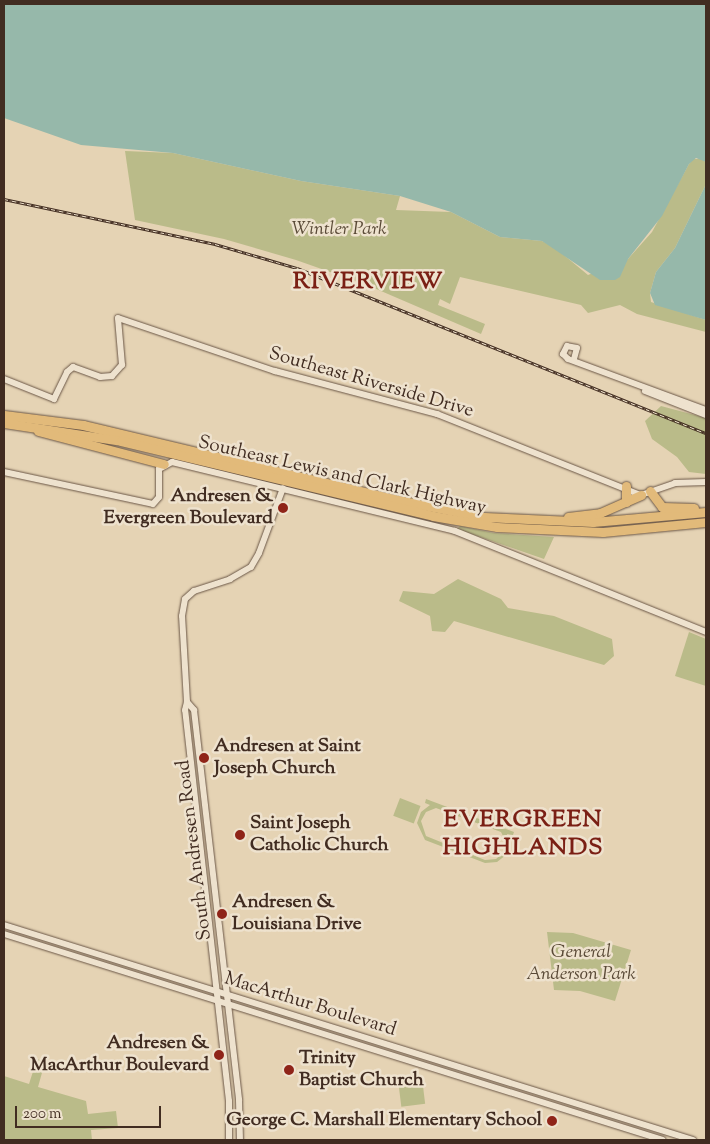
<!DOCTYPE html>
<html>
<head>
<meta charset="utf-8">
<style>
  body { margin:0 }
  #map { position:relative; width:710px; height:1144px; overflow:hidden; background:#e5d3b4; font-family:"Sorts Mill Goudy",serif }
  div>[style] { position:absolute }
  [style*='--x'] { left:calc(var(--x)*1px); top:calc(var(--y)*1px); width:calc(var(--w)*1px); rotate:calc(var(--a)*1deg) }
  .green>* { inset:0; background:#babb89; transform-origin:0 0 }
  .water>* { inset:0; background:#96b8aa }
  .roads { filter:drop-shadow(0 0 1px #6a5646) drop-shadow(0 0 1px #6a5646) }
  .minor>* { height:6px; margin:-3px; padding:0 3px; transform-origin:3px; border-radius:3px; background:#eee2ce }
  .highway>* { height:9px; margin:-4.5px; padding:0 4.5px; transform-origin:4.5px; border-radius:4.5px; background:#e2ba7a }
  .rail>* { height:3px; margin-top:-1.5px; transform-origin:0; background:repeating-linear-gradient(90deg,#eee2ce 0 4px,#412c21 0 8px); box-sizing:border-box; border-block:1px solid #412c21 }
  .dots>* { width:14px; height:14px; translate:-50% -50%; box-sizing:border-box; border:2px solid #eee2ce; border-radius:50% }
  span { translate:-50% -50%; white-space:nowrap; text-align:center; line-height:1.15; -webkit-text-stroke:5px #eee2ce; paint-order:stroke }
  .park-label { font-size:19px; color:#594936; font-style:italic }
  .street-label { font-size:19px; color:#412c21 }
  .poi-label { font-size:19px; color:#412c21; font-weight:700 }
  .right { translate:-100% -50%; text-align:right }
  .left { translate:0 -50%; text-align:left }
  .district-label { font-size:24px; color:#7a1f14; font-weight:700; letter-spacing:1px }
  .frame { position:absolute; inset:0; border:5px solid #412c21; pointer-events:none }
  .scale { position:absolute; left:15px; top:1106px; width:146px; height:22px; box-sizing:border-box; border:2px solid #412c21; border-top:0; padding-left:6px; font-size:15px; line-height:18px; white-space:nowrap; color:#412c21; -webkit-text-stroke:4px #eee2ce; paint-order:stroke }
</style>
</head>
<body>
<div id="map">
  <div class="green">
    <i style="clip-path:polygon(125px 151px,173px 153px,301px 181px,400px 196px,396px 210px,451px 212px,500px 237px,542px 241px,553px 246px,588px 275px,628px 259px,652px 232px,689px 164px,693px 159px,701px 159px,706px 162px,706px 184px,675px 248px,656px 272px,650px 293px,651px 302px,706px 320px,706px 332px,637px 314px,620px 305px,588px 313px,581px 305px,460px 277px,450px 304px,440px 299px,438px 305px,485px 324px,481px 334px,367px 285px,296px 260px,224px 239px,135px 220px)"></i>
    <i style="clip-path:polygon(661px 406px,706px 418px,706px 474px,689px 472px,677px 457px,652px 439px,645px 421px)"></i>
    <i style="clip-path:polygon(460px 526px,494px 533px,554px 537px,544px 559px,457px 529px)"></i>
    <i style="clip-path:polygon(458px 579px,501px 599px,508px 608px,554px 616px,612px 639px,614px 656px,604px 665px,454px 621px,445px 632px,432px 631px,430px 616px,399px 601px,403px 591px,434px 594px)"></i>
    <i style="clip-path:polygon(689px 632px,706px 639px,706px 686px,675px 676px)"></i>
    <i style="left:400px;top:798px;width:22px;height:19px;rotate:21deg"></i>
    <i style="clip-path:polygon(evenodd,426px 799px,514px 832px,513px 835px,507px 834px,510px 844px,506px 855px,497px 862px,485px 863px,425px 840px,417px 823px,421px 812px,430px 805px,425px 803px,426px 799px,436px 808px,501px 832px,506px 842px,504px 852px,496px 859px,485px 860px,426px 836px,421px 821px,426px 812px,436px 808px)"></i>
    <i style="clip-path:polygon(547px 932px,573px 933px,631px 950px,615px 1001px,580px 991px,554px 990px)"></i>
    <i style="clip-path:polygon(37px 1059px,45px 1062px,38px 1087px,86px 1101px,88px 1114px,116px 1111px,118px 1128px,91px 1130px,92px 1140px,4px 1140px,4px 1076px,29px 1084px)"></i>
    <i style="left:422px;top:1078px;width:26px;height:24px;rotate:83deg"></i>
  </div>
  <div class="water">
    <i style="clip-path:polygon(4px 4px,706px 4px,706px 162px,696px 158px,689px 164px,662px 216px,628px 259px,620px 277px,615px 280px,600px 280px,542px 241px,500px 237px,451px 212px,400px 196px,301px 181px,173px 153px,81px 145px,4px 118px)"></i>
    <i style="clip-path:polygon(706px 184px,706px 320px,655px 305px,650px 293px,656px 272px,675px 248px)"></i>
  </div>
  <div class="roads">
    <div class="minor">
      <i style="--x:574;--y:359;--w:11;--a:-75"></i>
      <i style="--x:577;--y:348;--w:10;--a:-169"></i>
      <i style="--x:567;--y:346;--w:9;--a:117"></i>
      <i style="--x:563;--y:354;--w:7;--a:45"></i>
      <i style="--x:568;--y:359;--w:147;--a:20.3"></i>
      <i style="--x:4;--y:379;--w:54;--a:21.8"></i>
      <i style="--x:54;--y:399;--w:30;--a:-64"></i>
      <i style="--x:67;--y:372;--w:8;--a:-40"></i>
      <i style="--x:73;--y:367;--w:29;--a:20"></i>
      <i style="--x:100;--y:377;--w:12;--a:-5"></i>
      <i style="--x:112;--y:376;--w:15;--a:-48"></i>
      <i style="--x:122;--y:365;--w:47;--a:-94.9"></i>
      <i style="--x:118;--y:318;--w:166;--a:18.7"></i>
      <i style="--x:275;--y:371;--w:168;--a:14.9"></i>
      <i style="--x:437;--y:414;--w:219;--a:21.7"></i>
      <i style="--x:641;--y:495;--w:36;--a:-19"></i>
      <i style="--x:675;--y:483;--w:31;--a:-2"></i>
      <i style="--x:645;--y:391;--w:66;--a:21.5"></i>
      <i style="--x:4;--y:472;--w:152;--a:12.1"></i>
      <i style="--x:153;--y:504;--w:9;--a:-49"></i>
      <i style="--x:159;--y:497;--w:28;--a:-90"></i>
      <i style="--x:159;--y:469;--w:15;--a:-28"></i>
      <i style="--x:172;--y:462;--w:291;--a:13.7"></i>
      <i style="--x:455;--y:531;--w:271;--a:21.9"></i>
      <i style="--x:187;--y:702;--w:11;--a:49"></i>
      <i style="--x:194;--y:710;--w:393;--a:83.4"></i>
      <i style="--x:239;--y:1100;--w:40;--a:88.6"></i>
      <i style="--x:4;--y:925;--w:722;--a:17.33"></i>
      <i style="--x:4;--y:934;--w:690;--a:17.36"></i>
      <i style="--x:229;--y:1140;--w:39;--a:-90"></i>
      <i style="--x:229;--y:1101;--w:393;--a:-96.4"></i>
      <i style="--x:185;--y:710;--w:8;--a:-76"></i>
      <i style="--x:187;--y:702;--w:86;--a:-93.3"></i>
      <i style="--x:182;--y:616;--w:17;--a:-80"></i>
      <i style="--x:185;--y:599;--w:12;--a:-42"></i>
      <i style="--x:194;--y:591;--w:38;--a:-18"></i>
      <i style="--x:230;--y:579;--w:24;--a:-30"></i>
      <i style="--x:251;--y:567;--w:16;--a:-60"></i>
      <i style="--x:259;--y:553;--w:69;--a:-69.7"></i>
    </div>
    <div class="highway">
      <i style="--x:4;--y:415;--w:80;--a:7.2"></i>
      <i style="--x:83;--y:425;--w:319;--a:13.4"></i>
      <i style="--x:393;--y:499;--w:93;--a:11.2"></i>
      <i style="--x:484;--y:517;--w:109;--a:2.6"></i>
      <i style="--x:593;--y:522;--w:113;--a:-5.1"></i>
      <i style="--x:4;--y:423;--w:118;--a:8.7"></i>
      <i style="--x:121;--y:441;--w:321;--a:13.5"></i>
      <i style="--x:433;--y:516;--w:65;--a:9.8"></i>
      <i style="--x:497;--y:527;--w:106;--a:2.7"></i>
      <i style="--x:603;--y:532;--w:103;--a:-5.5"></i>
      <i style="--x:38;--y:431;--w:130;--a:14.7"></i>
      <i style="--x:650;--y:491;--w:20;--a:53"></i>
      <i style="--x:662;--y:507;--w:32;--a:2"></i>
      <i style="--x:626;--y:502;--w:16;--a:-90"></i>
      <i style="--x:568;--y:517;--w:32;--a:-7"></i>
      <i style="--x:600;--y:513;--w:45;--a:-23.7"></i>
    </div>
  </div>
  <div class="rail">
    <i style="--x:4;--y:199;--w:216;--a:12"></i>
    <i style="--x:215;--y:244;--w:85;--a:16.3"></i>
    <i style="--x:297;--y:268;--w:441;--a:22"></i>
  </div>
  <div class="dots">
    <i style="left:283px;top:508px;background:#8f2418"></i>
    <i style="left:204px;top:758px;background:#8f2418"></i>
    <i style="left:240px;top:835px;background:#8f2418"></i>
    <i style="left:222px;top:914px;background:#8f2418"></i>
    <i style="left:219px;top:1055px;background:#8f2418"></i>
    <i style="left:289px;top:1070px;background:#8f2418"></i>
    <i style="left:552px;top:1121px;background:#8f2418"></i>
  </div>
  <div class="park-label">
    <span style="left:339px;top:230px">Wintler Park</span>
    <span style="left:581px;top:964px">General<br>Anderson Park</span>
  </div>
  <div class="street-label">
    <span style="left:371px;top:383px;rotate:16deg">Southeast Riverside Drive</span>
    <span style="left:342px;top:476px;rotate:13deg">Southeast Lewis and Clark Highway</span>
    <span style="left:195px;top:850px;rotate:-97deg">South Andresen Road</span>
    <span style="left:310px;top:1005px;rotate:17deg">MacArthur Boulevard</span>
  </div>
  <div class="poi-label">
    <span class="right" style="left:273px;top:508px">Andresen &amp;<br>Evergreen Boulevard</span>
    <span class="left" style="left:214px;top:758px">Andresen at Saint<br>Joseph Church</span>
    <span class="left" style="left:250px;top:835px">Saint Joseph<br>Catholic Church</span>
    <span class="left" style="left:232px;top:914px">Andresen &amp;<br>Louisiana Drive</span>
    <span class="right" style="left:209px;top:1055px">Andresen &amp;<br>MacArthur Boulevard</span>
    <span class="left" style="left:299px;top:1070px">Trinity<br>Baptist Church</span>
    <span class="right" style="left:542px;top:1121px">George C. Marshall Elementary School</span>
  </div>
  <div class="district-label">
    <span style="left:368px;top:283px">RIVERVIEW</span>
    <span style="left:523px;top:835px">EVERGREEN<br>HIGHLANDS</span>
  </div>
  <div class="frame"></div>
  <div class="scale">200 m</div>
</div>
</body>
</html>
